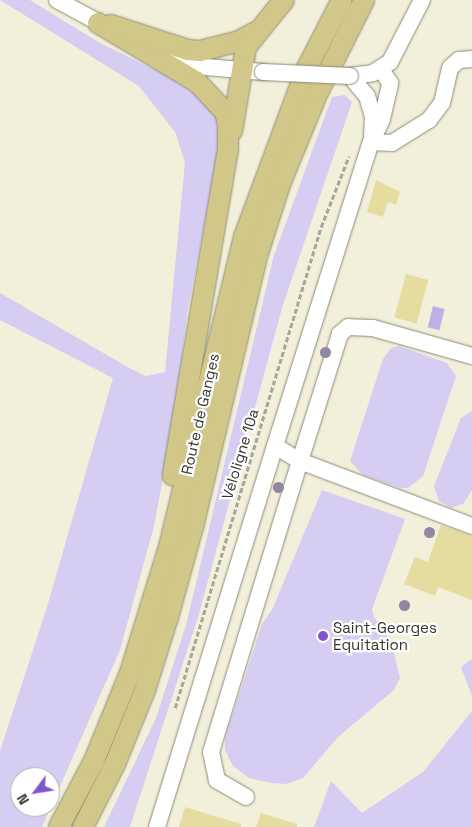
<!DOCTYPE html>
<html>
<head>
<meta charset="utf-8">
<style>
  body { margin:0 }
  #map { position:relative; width:472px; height:827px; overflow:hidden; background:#f2efda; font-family:"Space Grotesk",sans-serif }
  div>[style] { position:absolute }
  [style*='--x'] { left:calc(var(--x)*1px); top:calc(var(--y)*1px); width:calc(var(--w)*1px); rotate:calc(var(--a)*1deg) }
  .green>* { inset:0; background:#d6cdf3 }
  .water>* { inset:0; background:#beb0e7; transform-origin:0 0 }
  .building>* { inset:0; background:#e5dca0; transform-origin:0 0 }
  .path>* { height:2.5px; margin-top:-1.25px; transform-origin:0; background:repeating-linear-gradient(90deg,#a8a696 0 5px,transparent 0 7.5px) }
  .roads { filter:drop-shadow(0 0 1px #8d8a77) drop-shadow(0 0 1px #8d8a77) }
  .minor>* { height:16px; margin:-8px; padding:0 8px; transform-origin:8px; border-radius:8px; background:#fff }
  .major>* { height:20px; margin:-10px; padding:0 10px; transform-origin:10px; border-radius:10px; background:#d0c788 }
  .bridges { filter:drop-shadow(0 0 1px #8d8a77) drop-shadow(0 0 1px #8d8a77) }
  .minor-bridge>* { height:16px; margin:-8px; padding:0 8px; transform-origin:8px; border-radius:8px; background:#fff }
  .trees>* { width:11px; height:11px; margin:-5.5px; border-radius:50%; background:#9386a0 }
  .dots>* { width:14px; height:14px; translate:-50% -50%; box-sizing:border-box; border:2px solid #fff; border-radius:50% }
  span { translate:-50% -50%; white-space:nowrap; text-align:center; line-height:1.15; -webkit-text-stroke:4.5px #fff; paint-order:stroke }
  .street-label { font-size:15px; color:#36352d }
  .poi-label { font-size:15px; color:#36352d }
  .left { translate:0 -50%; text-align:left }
  .north { position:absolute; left:10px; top:767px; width:50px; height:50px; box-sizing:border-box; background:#fff; border:1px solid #afaeab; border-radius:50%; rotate:239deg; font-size:14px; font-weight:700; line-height:20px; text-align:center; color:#36352d }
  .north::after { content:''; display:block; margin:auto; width:18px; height:22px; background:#8157d0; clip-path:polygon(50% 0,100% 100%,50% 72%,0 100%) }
</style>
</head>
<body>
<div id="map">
  <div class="green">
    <i style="clip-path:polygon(evenodd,0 0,30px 0,100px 43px,172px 78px,212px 106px,223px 128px,187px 314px,175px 413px,154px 526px,120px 650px,42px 827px,0 827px,0 751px,47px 607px,113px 378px,0 320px,0 293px,131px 369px,146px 376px,165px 372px,185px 162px,175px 132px,139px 86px,0 0,20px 777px,50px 777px,50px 807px,20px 807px,20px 777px)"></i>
    <i style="clip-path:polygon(345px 95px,352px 102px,282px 308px,199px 614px,138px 802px,130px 827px,104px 827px,156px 718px,186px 625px,274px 255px,332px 97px)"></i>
    <i style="clip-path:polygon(399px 346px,447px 363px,456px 376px,423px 476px,408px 488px,400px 488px,363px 475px,350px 461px,383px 359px,391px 348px)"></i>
    <i style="clip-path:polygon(472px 411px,472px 490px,463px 504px,451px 508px,439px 501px,434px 486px,461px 418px)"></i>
    <i style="clip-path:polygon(322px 490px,405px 519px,372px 609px,374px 617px,391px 641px,400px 678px,394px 690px,338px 737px,303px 778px,287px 784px,271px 783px,249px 778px,233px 766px,225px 750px,225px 738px,262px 624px,272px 610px)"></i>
    <i style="clip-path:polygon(472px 659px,472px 696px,461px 667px)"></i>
    <i style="clip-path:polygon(472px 711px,472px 827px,314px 827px,331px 781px,362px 813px,423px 772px)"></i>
  </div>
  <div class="water">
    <i style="left:433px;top:306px;width:12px;height:22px;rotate:14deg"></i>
  </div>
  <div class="building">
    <i style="clip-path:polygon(376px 180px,400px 192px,396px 205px,388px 202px,383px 217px,367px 212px)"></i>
    <i style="left:406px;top:274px;width:23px;height:45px;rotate:15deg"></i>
    <i style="clip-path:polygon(441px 525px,472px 536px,472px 600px,438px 587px,435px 596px,404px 584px,415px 557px,428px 562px)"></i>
    <i style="clip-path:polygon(185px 807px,241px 824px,241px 827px,179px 827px)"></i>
    <i style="clip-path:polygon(261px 813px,297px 824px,297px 827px,256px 827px)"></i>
  </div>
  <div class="path">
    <i style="--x:175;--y:708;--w:503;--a:-73.12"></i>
    <i style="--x:321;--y:227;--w:76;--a:-68.5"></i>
  </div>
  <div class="roads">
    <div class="minor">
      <i style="--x:57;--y:0;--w:57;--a:28.4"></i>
      <i style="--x:163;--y:54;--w:34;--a:21"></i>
      <i style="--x:195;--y:66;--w:68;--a:5"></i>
      <i style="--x:350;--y:76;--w:23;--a:-7"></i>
      <i style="--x:373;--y:73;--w:20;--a:-33"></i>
      <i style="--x:390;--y:62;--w:70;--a:-62.7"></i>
      <i style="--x:350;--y:76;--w:26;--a:50"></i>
      <i style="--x:367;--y:96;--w:22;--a:74"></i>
      <i style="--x:373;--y:117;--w:18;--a:93"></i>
      <i style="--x:371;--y:142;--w:21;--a:3"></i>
      <i style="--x:392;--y:143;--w:44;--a:-31.9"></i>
      <i style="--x:429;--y:120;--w:21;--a:-53"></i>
      <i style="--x:442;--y:103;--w:36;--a:-77"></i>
      <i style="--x:450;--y:68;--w:12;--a:-42"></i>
      <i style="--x:459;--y:60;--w:13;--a:-4"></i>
      <i style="--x:472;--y:356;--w:103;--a:-164.2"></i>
      <i style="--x:373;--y:328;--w:25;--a:-178"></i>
      <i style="--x:348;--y:327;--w:11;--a:139"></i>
      <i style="--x:340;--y:334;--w:133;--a:107.5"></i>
      <i style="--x:300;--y:461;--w:184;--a:20.7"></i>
      <i style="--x:246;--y:797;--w:34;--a:-150"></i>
      <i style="--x:217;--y:780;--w:29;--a:-102"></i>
      <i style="--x:211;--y:752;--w:304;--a:-73"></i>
      <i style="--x:300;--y:461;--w:29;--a:-149"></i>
      <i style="--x:157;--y:827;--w:399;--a:-72.8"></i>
      <i style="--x:275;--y:446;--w:319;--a:-72.5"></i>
      <i style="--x:371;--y:142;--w:25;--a:-64"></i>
      <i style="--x:382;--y:119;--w:37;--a:-77"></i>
      <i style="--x:390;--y:83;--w:17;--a:-123"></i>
    </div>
    <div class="major">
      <i style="--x:98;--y:23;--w:115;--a:30.8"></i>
      <i style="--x:197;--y:82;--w:41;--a:47"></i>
      <i style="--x:225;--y:112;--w:12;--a:76"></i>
      <i style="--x:228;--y:124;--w:25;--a:90"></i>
      <i style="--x:228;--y:149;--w:331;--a:99.6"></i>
      <i style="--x:111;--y:25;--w:81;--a:18"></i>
      <i style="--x:188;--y:50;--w:12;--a:5"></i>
      <i style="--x:200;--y:51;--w:38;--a:-14"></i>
      <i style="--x:237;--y:42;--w:21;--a:-28"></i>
      <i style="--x:232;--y:131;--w:85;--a:-80.5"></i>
      <i style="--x:246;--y:47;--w:60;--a:-51"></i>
      <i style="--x:59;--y:827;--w:75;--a:-62.1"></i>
      <i style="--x:94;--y:761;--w:95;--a:-67.8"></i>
      <i style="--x:130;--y:673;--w:132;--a:-72.8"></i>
      <i style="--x:169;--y:547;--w:319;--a:-76.4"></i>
      <i style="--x:244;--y:237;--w:180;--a:-69.6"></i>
      <i style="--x:307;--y:68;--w:76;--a:-62.8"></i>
      <i style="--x:83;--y:827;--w:71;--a:-63.1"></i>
      <i style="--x:115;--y:764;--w:80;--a:-67.9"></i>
      <i style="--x:145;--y:690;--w:77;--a:-72.5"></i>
      <i style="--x:168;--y:617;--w:93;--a:-74.5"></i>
      <i style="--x:193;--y:527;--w:282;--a:-76.7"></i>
      <i style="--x:258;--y:253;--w:72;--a:-72.3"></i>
      <i style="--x:280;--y:184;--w:100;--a:-67.6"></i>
      <i style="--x:318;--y:92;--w:103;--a:-63.4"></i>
    </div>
  </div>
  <div class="bridges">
    <div class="minor-bridge">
      <i style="--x:263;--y:72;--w:87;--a:2.6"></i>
    </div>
  </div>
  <div class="trees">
    <i style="left:325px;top:352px"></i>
    <i style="left:278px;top:487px"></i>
    <i style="left:429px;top:532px"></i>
    <i style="left:404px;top:605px"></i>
  </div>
  <div class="dots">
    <i style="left:323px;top:636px;background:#8157d0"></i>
  </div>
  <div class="street-label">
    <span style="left:200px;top:414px;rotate:-77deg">Route de Ganges</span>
    <span style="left:240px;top:454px;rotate:-73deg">Véloligne 10a</span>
  </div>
  <div class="poi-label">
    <span class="left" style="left:333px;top:636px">Saint-Georges<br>Equitation</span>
  </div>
  <div class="north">N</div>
</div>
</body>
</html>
